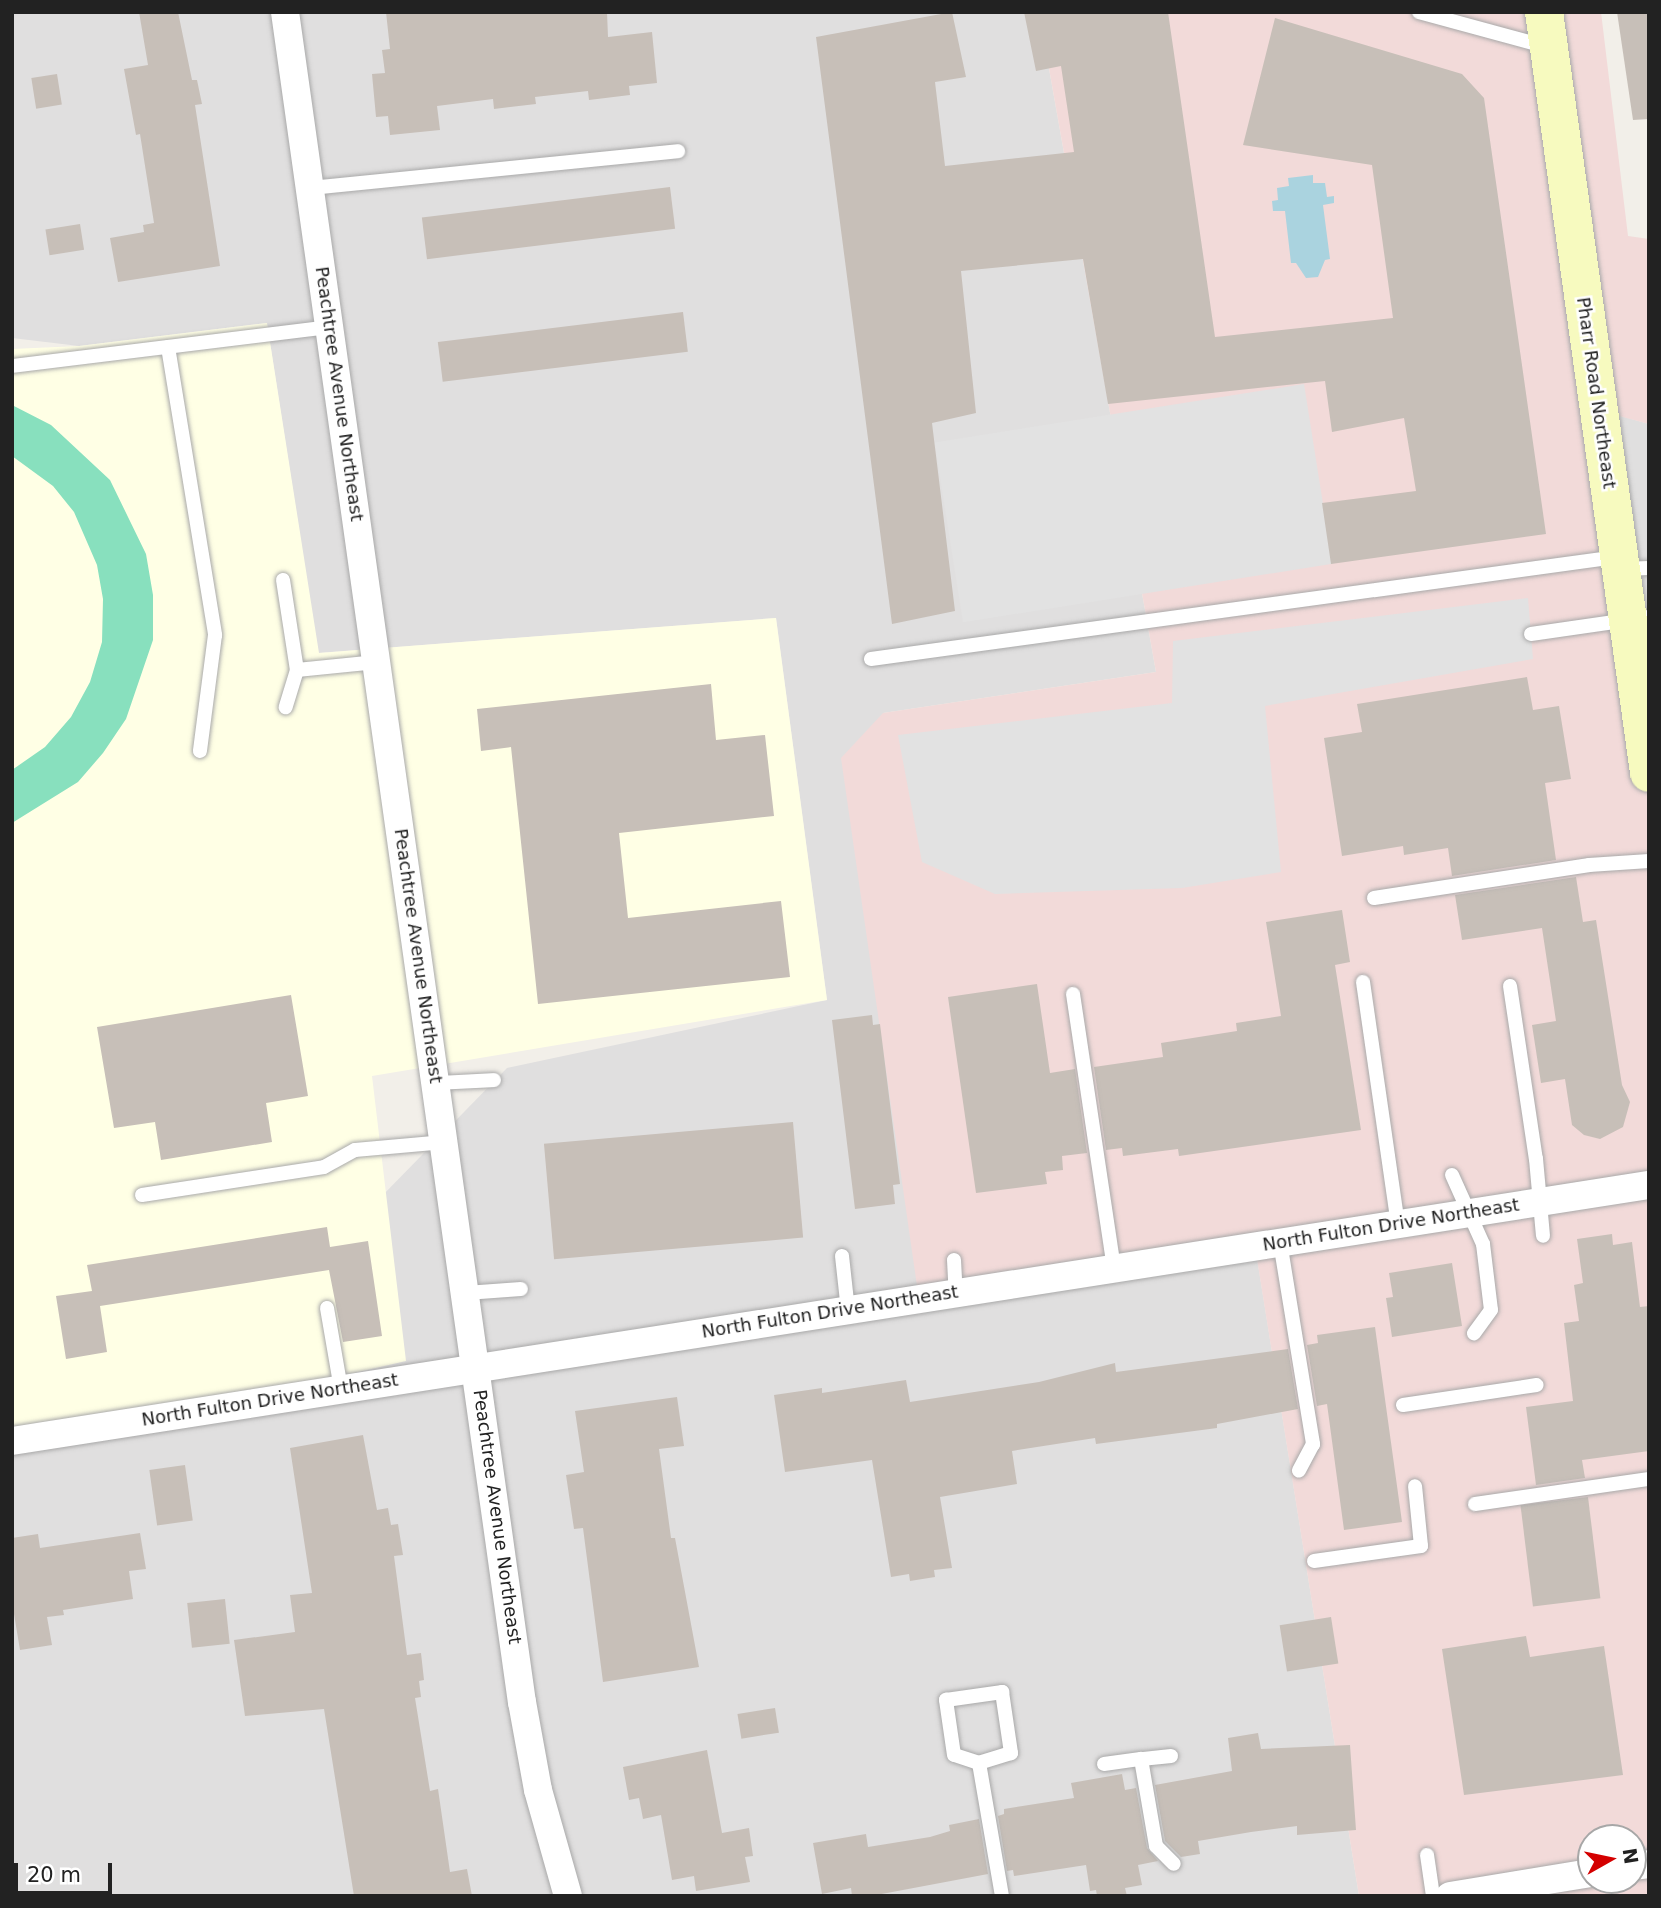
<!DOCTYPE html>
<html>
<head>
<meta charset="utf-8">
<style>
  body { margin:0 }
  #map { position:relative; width:1661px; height:1908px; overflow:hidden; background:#f2efe9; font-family:"DejaVu Sans",sans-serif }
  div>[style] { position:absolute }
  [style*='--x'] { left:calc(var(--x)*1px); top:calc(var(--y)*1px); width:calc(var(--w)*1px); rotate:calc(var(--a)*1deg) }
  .residential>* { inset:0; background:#e0dfdf }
  .commercial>* { inset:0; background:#f2dad9 }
  .education>* { inset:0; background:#ffffe5 }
  .pitch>* { inset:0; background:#88e0be }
  .parking>* { inset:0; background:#e2e2e2; transform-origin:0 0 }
  .water>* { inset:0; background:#aad3df }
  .building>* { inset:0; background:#c7bfb8; transform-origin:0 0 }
  .roads { filter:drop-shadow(0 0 2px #a9a9a9) drop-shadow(0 0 2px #a9a9a9) }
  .lane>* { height:14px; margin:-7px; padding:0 7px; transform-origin:7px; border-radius:7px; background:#fff }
  .street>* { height:28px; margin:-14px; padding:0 14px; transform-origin:14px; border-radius:14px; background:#fff }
  .secondary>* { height:38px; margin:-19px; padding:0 19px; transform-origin:19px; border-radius:19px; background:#f7fabf }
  span { translate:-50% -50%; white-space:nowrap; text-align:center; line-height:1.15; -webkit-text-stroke:5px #fff; paint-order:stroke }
  .street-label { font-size:18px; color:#222 }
  .frame { position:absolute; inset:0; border:14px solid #222; pointer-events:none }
  .north { position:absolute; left:1577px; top:1824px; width:70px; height:70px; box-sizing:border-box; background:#fff; border:2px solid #a7a7a7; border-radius:50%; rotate:81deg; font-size:19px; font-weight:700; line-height:28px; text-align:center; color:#222 }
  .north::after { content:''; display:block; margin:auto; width:24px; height:32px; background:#d40000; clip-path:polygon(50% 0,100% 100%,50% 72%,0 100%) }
  .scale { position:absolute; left:14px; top:1863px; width:98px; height:32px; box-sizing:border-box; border:4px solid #222; border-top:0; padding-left:9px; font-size:21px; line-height:24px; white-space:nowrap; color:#222; -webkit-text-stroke:5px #fff; paint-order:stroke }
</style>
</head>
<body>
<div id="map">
  <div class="residential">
    <i style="clip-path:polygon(12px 12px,1039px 12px,1156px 672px,883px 713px,1253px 1233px,1359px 1896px,12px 1896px,12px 1440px,167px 1416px,507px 1068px,827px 1000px,776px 618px,318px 653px,267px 323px,79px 346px,12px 338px)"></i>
    <i style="clip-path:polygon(1607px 412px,1649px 424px,1649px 754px)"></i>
  </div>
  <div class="commercial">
    <i style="clip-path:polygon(evenodd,1039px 12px,1601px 12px,1628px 236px,1649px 239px,1649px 424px,1608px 413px,1649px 754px,1649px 1896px,1359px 1896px,1253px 1234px,917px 1286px,841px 758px,883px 713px,1156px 672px,1039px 12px,1591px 1838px,1633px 1838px,1633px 1880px,1591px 1880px,1591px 1838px)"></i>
  </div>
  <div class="education">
    <i style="clip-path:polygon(267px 323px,319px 653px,776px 618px,827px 1000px,372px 1076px,406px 1361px,167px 1416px,12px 1441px,12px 349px,79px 346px)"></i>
  </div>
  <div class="pitch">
    <i style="clip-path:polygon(12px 405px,51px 425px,110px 480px,146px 554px,153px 595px,153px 640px,126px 719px,103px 753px,78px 782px,12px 823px,12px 770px,45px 747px,71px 717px,90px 682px,102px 642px,103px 599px,97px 565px,74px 512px,53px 486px,12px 456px)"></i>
  </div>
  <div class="parking">
    <i style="left:1304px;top:384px;width:182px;height:374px;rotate:81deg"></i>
    <i style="clip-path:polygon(1528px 598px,1533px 659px,1265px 706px,1281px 872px,1182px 888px,995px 894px,922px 862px,898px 735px,1172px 703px,1173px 641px)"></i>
  </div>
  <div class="water">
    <i style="clip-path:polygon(1313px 175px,1313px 183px,1325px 183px,1327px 197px,1334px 196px,1334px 203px,1323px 205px,1330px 259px,1325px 260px,1318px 277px,1306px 278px,1296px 263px,1291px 263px,1285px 211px,1273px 211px,1272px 201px,1278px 200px,1277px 188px,1289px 186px,1288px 178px)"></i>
  </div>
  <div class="building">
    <i style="clip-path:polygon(139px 12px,178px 12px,192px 80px,197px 80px,202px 104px,195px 105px,220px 266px,118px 282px,110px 238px,144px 232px,143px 225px,154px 223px,140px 134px,136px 135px,124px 69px,148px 65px)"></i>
    <i style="clip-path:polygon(386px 12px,607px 12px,608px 37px,652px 32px,657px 83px,629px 86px,630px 95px,589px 100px,588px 91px,535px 97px,536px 104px,494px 109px,493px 99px,437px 106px,440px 130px,390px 135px,388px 116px,376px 117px,372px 74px,385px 73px,382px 50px,390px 49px)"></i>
    <i style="clip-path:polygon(952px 12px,966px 77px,935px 82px,945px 166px,1074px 152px,1061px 66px,1036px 71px,1024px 12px,1168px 12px,1215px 337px,1393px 318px,1372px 165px,1243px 145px,1275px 18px,1462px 74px,1484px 98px,1546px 534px,1331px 564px,1322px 503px,1416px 491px,1404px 418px,1332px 432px,1325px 381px,1108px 404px,1083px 259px,961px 271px,976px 413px,932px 423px,955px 611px,892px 624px,816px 37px)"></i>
    <i style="clip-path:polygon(1617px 12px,1649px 12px,1649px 119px,1633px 120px)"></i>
    <i style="left:57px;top:74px;width:31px;height:26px;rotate:81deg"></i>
    <i style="left:670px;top:187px;width:42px;height:250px;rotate:83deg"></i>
    <i style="left:80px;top:224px;width:26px;height:35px;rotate:81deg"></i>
    <i style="left:683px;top:312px;width:40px;height:247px;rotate:83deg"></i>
    <i style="clip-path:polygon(1527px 677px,1533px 710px,1559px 706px,1571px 779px,1545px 783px,1556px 860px,1452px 876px,1448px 848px,1404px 855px,1403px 846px,1342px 856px,1324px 738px,1362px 732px,1357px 704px)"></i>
    <i style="clip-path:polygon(711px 684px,716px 740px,765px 735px,774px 816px,619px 833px,628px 918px,781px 901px,790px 977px,538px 1004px,511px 747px,481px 751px,477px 709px)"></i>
    <i style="clip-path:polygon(1576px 877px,1583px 922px,1596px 920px,1622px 1085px,1630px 1102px,1623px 1127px,1600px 1139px,1584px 1135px,1572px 1125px,1565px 1079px,1541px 1083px,1532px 1025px,1556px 1021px,1542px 928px,1462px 940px,1455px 895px)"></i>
    <i style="clip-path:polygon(1342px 910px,1350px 962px,1335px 965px,1361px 1130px,1179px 1156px,1178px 1149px,1123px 1156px,1122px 1148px,1106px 1150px,1094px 1067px,1163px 1057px,1161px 1043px,1237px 1031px,1236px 1023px,1281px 1016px,1266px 922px)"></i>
    <i style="clip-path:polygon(1037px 984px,1050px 1073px,1075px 1069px,1087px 1153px,1062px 1156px,1063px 1170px,1045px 1172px,1047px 1184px,976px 1193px,948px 997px)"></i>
    <i style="clip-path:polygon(291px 995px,308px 1096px,266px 1103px,272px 1142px,161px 1160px,155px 1122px,114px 1128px,97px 1027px)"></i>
    <i style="clip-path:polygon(872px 1015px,873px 1025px,880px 1024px,900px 1184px,893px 1185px,895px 1204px,855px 1209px,832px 1020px)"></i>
    <i style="left:793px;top:1122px;width:116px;height:250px;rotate:85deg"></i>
    <i style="clip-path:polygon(327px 1227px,330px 1247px,368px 1241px,382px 1336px,343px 1342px,329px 1270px,100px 1306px,107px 1352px,66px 1359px,56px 1296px,92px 1291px,87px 1265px)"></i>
    <i style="clip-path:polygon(1612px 1234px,1613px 1245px,1632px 1242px,1640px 1307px,1649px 1306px,1649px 1451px,1582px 1460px,1585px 1478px,1536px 1485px,1526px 1407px,1573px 1401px,1564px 1323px,1579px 1321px,1574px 1285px,1583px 1283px,1577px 1239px)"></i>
    <i style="clip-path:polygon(1452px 1263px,1462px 1326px,1392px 1337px,1386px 1298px,1393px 1297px,1389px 1273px)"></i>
    <i style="clip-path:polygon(1375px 1327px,1402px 1522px,1344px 1530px,1327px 1404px,1317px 1406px,1307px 1345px,1318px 1343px,1317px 1335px)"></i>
    <i style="clip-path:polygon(1288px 1349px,1298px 1409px,1217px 1424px,1217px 1428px,1096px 1444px,1095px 1438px,1012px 1451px,1017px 1484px,940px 1497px,952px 1568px,934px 1570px,935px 1577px,910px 1581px,909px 1574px,891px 1577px,872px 1460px,785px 1472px,774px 1395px,822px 1388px,822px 1393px,906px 1380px,910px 1402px,1039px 1382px,1115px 1363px,1116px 1372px)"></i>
    <i style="clip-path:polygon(677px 1397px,684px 1446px,659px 1449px,671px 1538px,675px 1538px,699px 1667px,603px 1682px,583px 1528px,574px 1529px,566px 1475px,584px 1472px,575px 1411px)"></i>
    <i style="clip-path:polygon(363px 1435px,377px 1510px,388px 1508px,391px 1525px,398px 1524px,403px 1555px,394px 1556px,407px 1655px,421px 1653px,424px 1680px,419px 1681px,421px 1697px,415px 1698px,430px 1791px,438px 1789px,450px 1872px,467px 1869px,472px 1896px,354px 1896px,324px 1709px,245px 1716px,234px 1640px,295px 1632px,290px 1595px,312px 1593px,290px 1448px)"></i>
    <i style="left:185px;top:1465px;width:56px;height:36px;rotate:82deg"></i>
    <i style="left:1588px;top:1497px;width:102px;height:68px;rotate:83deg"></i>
    <i style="clip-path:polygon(140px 1533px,146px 1569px,129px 1571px,133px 1599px,63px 1610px,64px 1615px,47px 1617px,52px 1645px,20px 1650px,12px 1602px,12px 1538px,38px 1534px,40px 1548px)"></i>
    <i style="left:225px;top:1599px;width:45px;height:38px;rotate:84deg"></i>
    <i style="left:1331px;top:1617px;width:47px;height:52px;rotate:81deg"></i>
    <i style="clip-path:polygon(1526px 1636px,1530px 1657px,1604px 1646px,1623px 1775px,1464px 1795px,1442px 1649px)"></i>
    <i style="left:775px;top:1708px;width:25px;height:38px;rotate:81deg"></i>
    <i style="clip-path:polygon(1258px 1733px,1261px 1749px,1350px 1745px,1356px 1830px,1297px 1835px,1297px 1826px,1251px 1832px,1198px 1841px,1200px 1854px,1181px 1857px,1165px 1841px,1155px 1785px,1232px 1771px,1228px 1738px)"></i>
    <i style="clip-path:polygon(707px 1750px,722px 1833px,749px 1828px,753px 1856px,745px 1857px,750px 1882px,696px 1891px,694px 1876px,672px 1880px,661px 1815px,643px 1819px,639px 1798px,629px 1800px,623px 1767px)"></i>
    <i style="clip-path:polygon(1122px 1774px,1125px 1790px,1136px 1788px,1147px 1848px,1158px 1861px,1138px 1865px,1142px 1885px,1125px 1888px,1127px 1896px,1097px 1896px,1096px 1890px,1090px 1891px,1086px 1865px,1014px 1876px,1013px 1870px,1007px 1871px,998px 1816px,1004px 1814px,1004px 1809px,1074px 1798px,1071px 1783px)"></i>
    <i style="clip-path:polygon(979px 1819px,988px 1874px,871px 1896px,852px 1896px,851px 1888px,822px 1894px,813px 1843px,866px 1834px,868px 1847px,930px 1837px,950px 1831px,949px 1825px)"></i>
  </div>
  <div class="roads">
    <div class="lane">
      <i style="--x:1419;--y:12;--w:130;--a:15.2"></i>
      <i style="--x:310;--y:188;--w:370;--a:-5.7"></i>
      <i style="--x:168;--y:347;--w:292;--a:80.7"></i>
      <i style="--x:215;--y:635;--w:117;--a:97.4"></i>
      <i style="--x:12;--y:366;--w:320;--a:-7"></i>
      <i style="--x:1622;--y:569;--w:27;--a:-2"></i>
      <i style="--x:283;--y:580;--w:91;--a:81.2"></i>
      <i style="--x:297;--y:670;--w:39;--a:107"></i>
      <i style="--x:1531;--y:634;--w:119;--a:-8.2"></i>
      <i style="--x:871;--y:659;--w:753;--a:-7.79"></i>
      <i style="--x:297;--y:670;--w:80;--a:-5.7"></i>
      <i style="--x:1374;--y:898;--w:218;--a:-8.7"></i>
      <i style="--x:1589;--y:865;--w:60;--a:-3.8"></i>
      <i style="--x:1363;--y:982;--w:245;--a:81.8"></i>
      <i style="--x:1510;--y:986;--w:175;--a:81.5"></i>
      <i style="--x:1536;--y:1159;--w:77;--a:84.8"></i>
      <i style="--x:1073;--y:994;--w:277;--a:81.5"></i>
      <i style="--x:437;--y:1083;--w:57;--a:-3"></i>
      <i style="--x:1452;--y:1175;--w:76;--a:65.8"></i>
      <i style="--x:1483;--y:1244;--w:66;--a:83.1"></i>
      <i style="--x:1491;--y:1310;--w:29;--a:126"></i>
      <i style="--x:142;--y:1195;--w:184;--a:-8.7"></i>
      <i style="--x:324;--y:1167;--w:35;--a:-29"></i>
      <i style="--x:355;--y:1150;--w:90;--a:-5.1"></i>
      <i style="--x:1280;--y:1242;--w:205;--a:80.7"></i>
      <i style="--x:1313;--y:1444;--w:30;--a:118"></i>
      <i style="--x:842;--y:1256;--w:54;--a:83.7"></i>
      <i style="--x:954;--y:1260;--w:33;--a:87"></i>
      <i style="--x:466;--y:1293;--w:55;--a:-4.2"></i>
      <i style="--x:327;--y:1308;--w:82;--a:80.2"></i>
      <i style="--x:1403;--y:1405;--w:135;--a:-8.5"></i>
      <i style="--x:1475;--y:1504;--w:176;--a:-8.2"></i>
      <i style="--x:1314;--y:1561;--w:108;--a:-8"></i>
      <i style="--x:1421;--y:1546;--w:60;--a:-95.7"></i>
      <i style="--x:1002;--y:1692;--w:62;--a:81.6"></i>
      <i style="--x:1011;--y:1753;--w:34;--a:163"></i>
      <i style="--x:979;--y:1763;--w:26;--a:-162"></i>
      <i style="--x:954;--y:1755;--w:56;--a:-98.3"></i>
      <i style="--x:946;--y:1700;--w:57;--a:-8.1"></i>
      <i style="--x:1171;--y:1756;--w:30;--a:174"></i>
      <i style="--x:1141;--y:1759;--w:88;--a:80.2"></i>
      <i style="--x:1156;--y:1846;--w:25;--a:45"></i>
      <i style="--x:979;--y:1763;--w:135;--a:80.2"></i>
      <i style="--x:1104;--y:1764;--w:37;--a:-8"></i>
      <i style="--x:1427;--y:1855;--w:41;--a:81.7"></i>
    </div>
    <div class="street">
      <i style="--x:285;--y:12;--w:1707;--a:82.02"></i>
      <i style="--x:522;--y:1702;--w:89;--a:79.7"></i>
      <i style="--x:538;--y:1790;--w:110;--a:74.2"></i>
      <i style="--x:12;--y:1441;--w:1657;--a:-8.89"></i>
      <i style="--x:1633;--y:1866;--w:16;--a:-7"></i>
      <i style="--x:1450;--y:1896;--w:143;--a:-9.3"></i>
    </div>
    <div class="secondary">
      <i style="--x:1544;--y:12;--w:768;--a:82.14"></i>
    </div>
  </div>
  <div class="street-label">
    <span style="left:1596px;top:393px;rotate:82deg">Pharr Road Northeast</span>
    <span style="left:339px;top:394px;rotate:82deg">Peachtree Avenue Northeast</span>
    <span style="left:418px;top:956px;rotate:82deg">Peachtree Avenue Northeast</span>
    <span style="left:1391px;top:1225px;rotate:-9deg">North Fulton Drive Northeast</span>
    <span style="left:830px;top:1312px;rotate:-9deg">North Fulton Drive Northeast</span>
    <span style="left:270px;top:1400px;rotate:-9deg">North Fulton Drive Northeast</span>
    <span style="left:497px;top:1517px;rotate:82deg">Peachtree Avenue Northeast</span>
  </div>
  <div class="frame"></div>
  <div class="north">N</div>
  <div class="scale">20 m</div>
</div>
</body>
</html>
